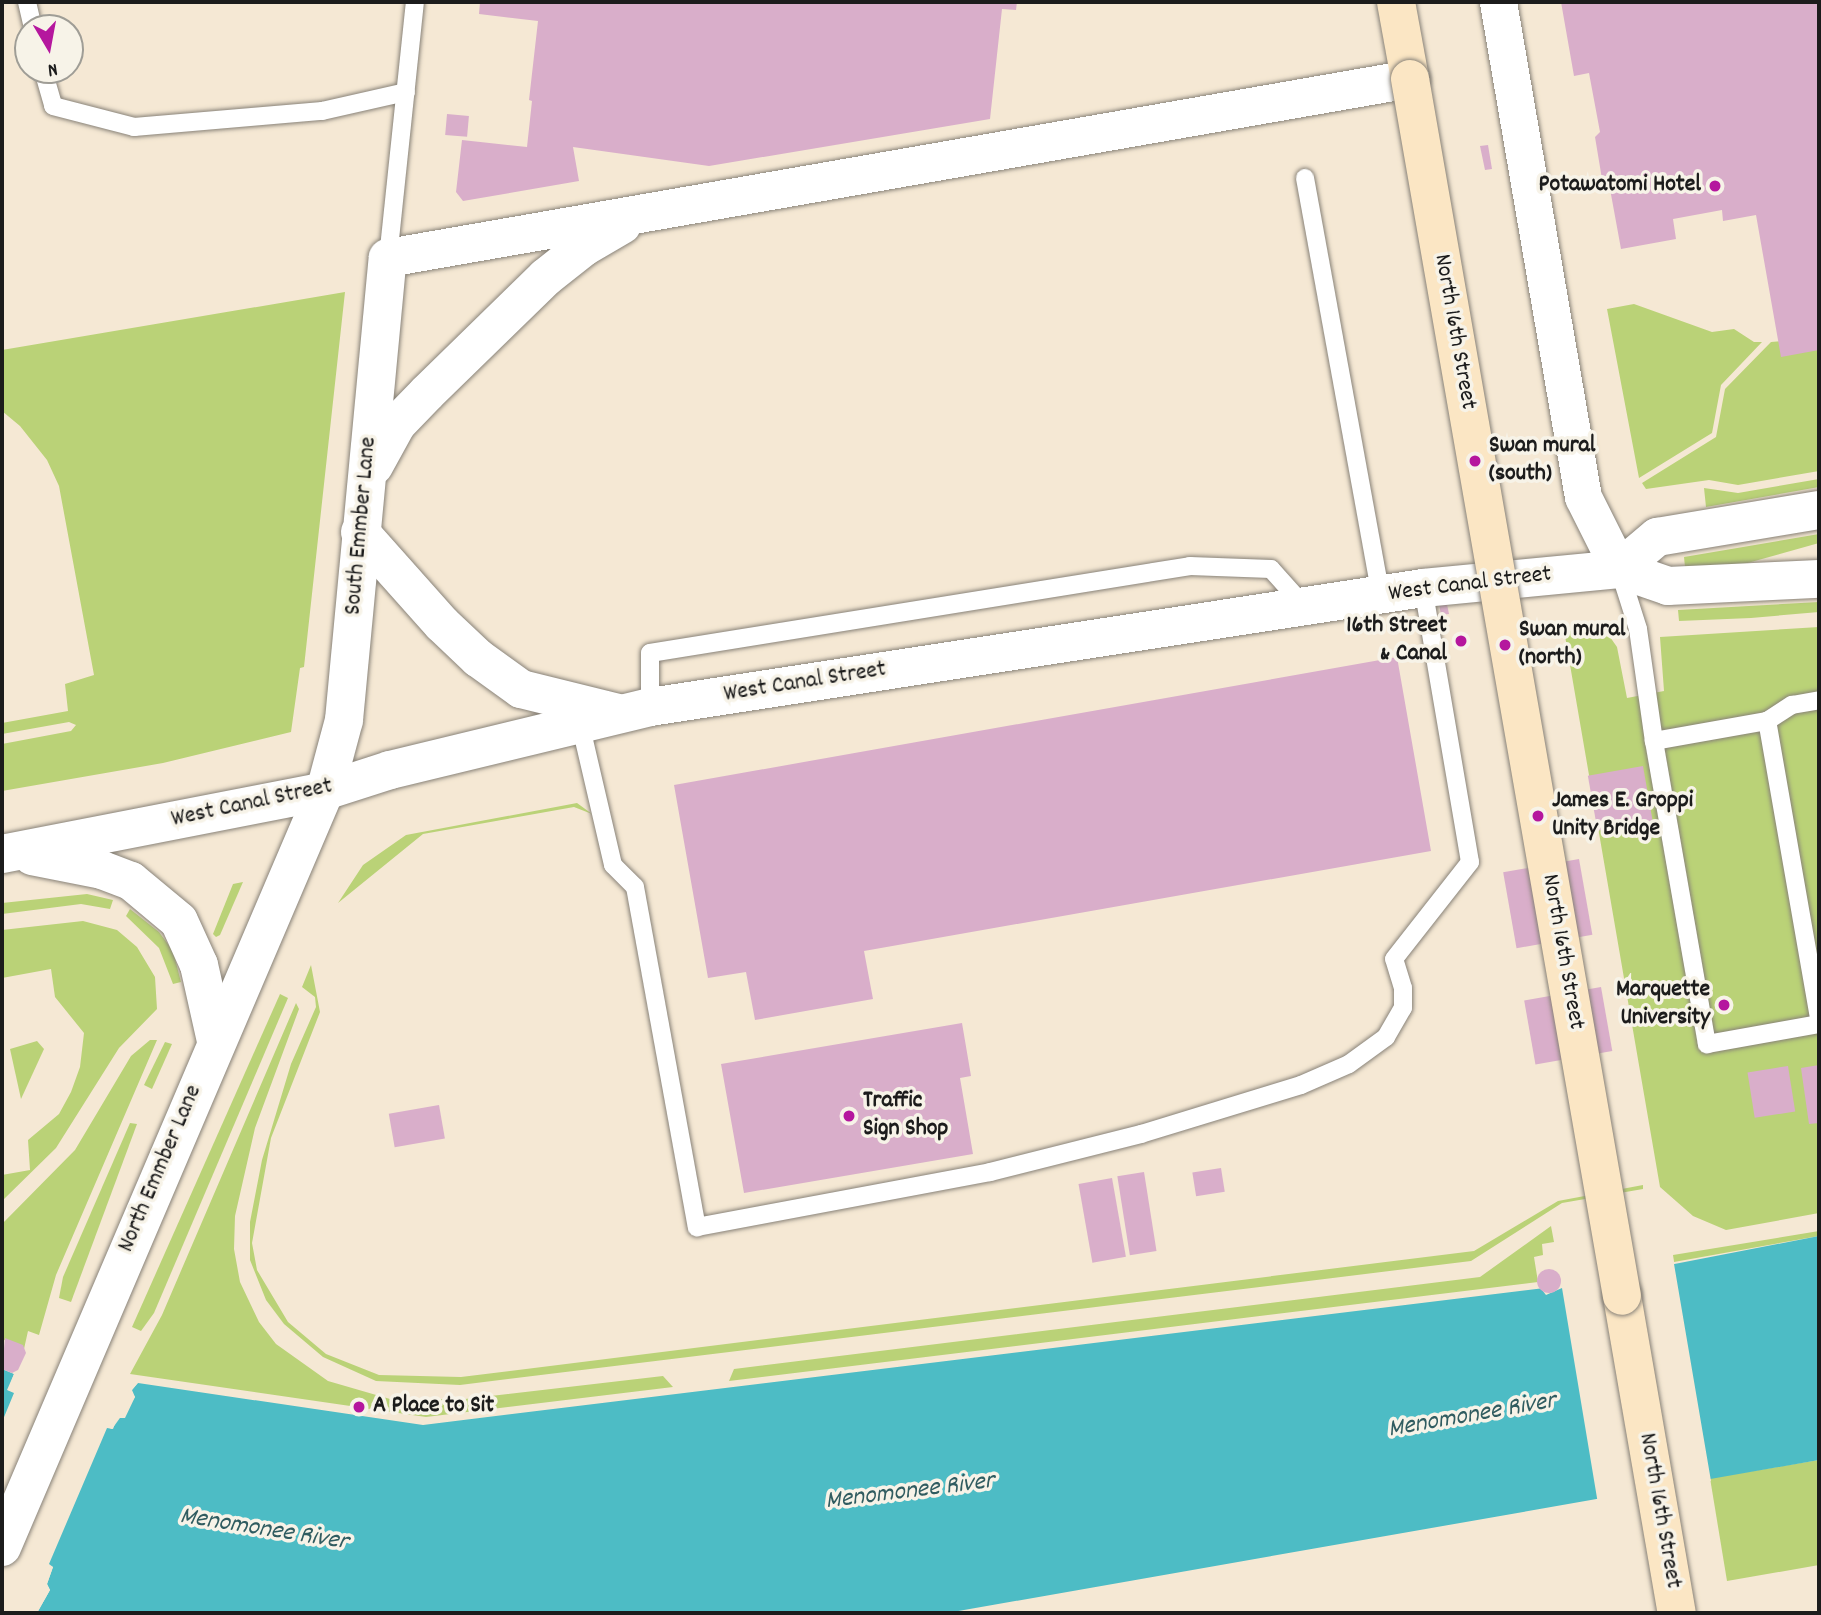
<!DOCTYPE html>
<html>
<head>
<meta charset="utf-8">
<style>
  body { margin:0 }
  #map { position:relative; width:1821px; height:1615px; overflow:hidden; background:#f5e8d4; font-family:Dekko,sans-serif }
  div>[style] { position:absolute }
  [style*='--x'] { left:calc(var(--x)*1px); top:calc(var(--y)*1px); width:calc(var(--w)*1px); rotate:calc(var(--a)*1deg) }
  .green>* { inset:0; background:#bad277 }
  .water>* { inset:0; background:#4dbcc5 }
  .pier>* { inset:0; background:#f5e8d4 }
  .building>* { inset:0; background:#d9aeca; transform-origin:0 0 }
  .round { border-radius:50% }
  .roads { filter:drop-shadow(0 0 2px #888278) drop-shadow(0 0 2px #888278) }
  .service>* { height:18px; margin:-9px; padding:0 9px; transform-origin:9px; border-radius:9px; background:#fff }
  .minor>* { height:37px; margin:-18.5px; padding:0 18.5px; transform-origin:18.5px; border-radius:18.5px; background:#fff }
  .tertiary>* { height:38px; margin:-19px; padding:0 19px; transform-origin:19px; border-radius:19px; background:#fff }
  .secondary>* { height:38px; margin:-19px; padding:0 19px; transform-origin:19px; border-radius:19px; background:#fbe6c4 }
  .bridges { filter:drop-shadow(0 0 2px #888278) drop-shadow(0 0 2px #888278) }
  .secondary-bridge>* { height:38px; margin:-19px; padding:0 19px; transform-origin:19px; border-radius:19px; background:#fbe6c4 }
  .dots>* { width:19px; height:19px; translate:-50% -50%; box-sizing:border-box; border:4px solid #f7f3e8; border-radius:50% }
  span { translate:-50% -50%; white-space:nowrap; text-align:center; line-height:1.15; -webkit-text-stroke:7px #f7f3e8; paint-order:stroke }
  .poi-label { font-size:24px; color:#1c1c1c; font-weight:700 }
  .right { translate:-100% -50%; text-align:right }
  .left { translate:0 -50%; text-align:left }
  .street-label { font-size:24px; color:#1c1c1c }
  .water-label { font-size:26px; color:#305c60; font-style:italic }
  .frame { position:absolute; inset:0; border:4px solid #1c1c1c; pointer-events:none }
  .north { position:absolute; left:14px; top:14px; width:70px; height:70px; box-sizing:border-box; background:#f7f3e8; border:2px solid #9f9d96; border-radius:50%; rotate:170deg; font-size:19px; font-weight:700; line-height:28px; text-align:center; color:#1c1c1c }
  .north::after { content:''; display:block; margin:auto; width:24px; height:32px; background:#b5179e; clip-path:polygon(50% 0,100% 100%,50% 72%,0 100%) }
</style>
</head>
<body>
<div id="map">
  <div class="green">
    <i style="clip-path:polygon(345px 292px,304px 667px,300px 668px,291px 732px,163px 763px,2px 791px,2px 744px,71px 731px,76px 725px,69px 722px,2px 734px,2px 723px,68px 711px,65px 684px,94px 675px,59px 486px,47px 460px,20px 426px,2px 411px,2px 350px)"></i>
    <i style="clip-path:polygon(1634px 304px,1712px 332px,1734px 329px,1754px 342px,1762px 342px,1721px 385px,1712px 433px,1639px 478px,1607px 309px)"></i>
    <i style="clip-path:polygon(1808px 339px,1819px 344px,1819px 471px,1738px 485px,1709px 480px,1646px 489px,1642px 483px,1716px 437px,1725px 389px,1771px 342px)"></i>
    <i style="clip-path:polygon(1819px 479px,1819px 487px,1706px 507px,1704px 488px,1738px 493px)"></i>
    <i style="clip-path:polygon(1819px 534px,1819px 543px,1744px 564px,1685px 567px,1684px 557px)"></i>
    <i style="clip-path:polygon(1819px 602px,1819px 612px,1751px 618px,1679px 621px,1678px 610px)"></i>
    <i style="clip-path:polygon(1819px 627px,1819px 1213px,1726px 1230px,1693px 1216px,1660px 1187px,1564px 630px,1610px 637px,1617px 647px,1627px 698px,1664px 691px,1660px 637px)"></i>
    <i style="clip-path:polygon(577px 803px,592px 814px,574px 807px,423px 834px,338px 903px,363px 865px,406px 835px)"></i>
    <i style="clip-path:polygon(243px 882px,220px 935px,216px 937px,213px 934px,233px 884px)"></i>
    <i style="clip-path:polygon(87px 894px,113px 900px,110px 909px,81px 904px,2px 914px,2px 903px)"></i>
    <i style="clip-path:polygon(130px 909px,159px 932px,173px 951px,181px 982px,173px 984px,159px 948px,126px 916px)"></i>
    <i style="clip-path:polygon(83px 921px,117px 930px,137px 947px,155px 977px,157px 1009px,119px 1048px,56px 1148px,2px 1201px,2px 1175px,30px 1170px,28px 1140px,59px 1114px,71px 1092px,80px 1067px,84px 1033px,55px 997px,51px 969px,2px 978px,2px 930px)"></i>
    <i style="clip-path:polygon(311px 965px,320px 1012px,271px 1138px,252px 1243px,257px 1270px,288px 1322px,326px 1354px,379px 1375px,461px 1377px,1474px 1251px,1558px 1201px,1643px 1185px,1643px 1189px,1562px 1203px,1471px 1261px,460px 1385px,376px 1381px,323px 1357px,284px 1324px,266px 1300px,250px 1260px,250px 1222px,262px 1160px,291px 1064px,316px 1007px,315px 997px,302px 987px)"></i>
    <i style="clip-path:polygon(280px 994px,288px 998px,154px 1313px,141px 1331px,132px 1327px)"></i>
    <i style="clip-path:polygon(296px 1003px,299px 1009px,255px 1128px,235px 1216px,234px 1249px,240px 1282px,259px 1322px,276px 1344px,328px 1381px,390px 1399px,465px 1399px,663px 1376px,673px 1387px,426px 1417px,130px 1374px,162px 1315px)"></i>
    <i style="clip-path:polygon(150px 1040px,157px 1040px,56px 1275px,39px 1335px,28px 1331px,24px 1349px,2px 1339px,2px 1224px,75px 1150px,131px 1056px)"></i>
    <i style="clip-path:polygon(37px 1041px,44px 1049px,21px 1099px,10px 1049px)"></i>
    <i style="clip-path:polygon(165px 1042px,172px 1044px,152px 1089px,144px 1085px)"></i>
    <i style="clip-path:polygon(130px 1123px,137px 1124px,71px 1302px,59px 1298px,63px 1277px)"></i>
    <i style="clip-path:polygon(1551px 1226px,1554px 1242px,1542px 1244px,1543px 1255px,1534px 1257px,1538px 1282px,729px 1381px,734px 1369px,1480px 1277px)"></i>
    <i style="clip-path:polygon(1819px 1231px,1819px 1236px,1674px 1262px,1673px 1255px)"></i>
    <i style="clip-path:polygon(1819px 1460px,1819px 1565px,1727px 1581px,1710px 1478px)"></i>
  </div>
  <div class="water">
    <i style="clip-path:polygon(1819px 1236px,1819px 1460px,947px 1613px,37px 1613px,50px 1590px,47px 1584px,53px 1567px,2px 1548px,2px 1369px,14px 1374px,8px 1390px,112px 1429px,135px 1397px,131px 1391px,138px 1383px,423px 1425px,1561px 1286px)"></i>
  </div>
  <div class="pier">
    <i style="clip-path:polygon(1673px 1258px,1711px 1481px,1598px 1504px,1562px 1288px,1546px 1295px,1538px 1285px)"></i>
    <i style="clip-path:polygon(2px 1365px,17px 1372px,12px 1388px,111px 1425px,131px 1397px,128px 1389px,140px 1380px,132px 1390px,135px 1397px,125px 1418px,117px 1418px,113px 1429px,107px 1428px,49px 1564px,53px 1567px,47px 1584px,50px 1590px,37px 1613px,49px 1569px,2px 1551px,2px 1422px,14px 1393px,7px 1390px,14px 1374px)"></i>
  </div>
  <div class="building">
    <i style="clip-path:polygon(480px 2px,1017px 2px,1016px 10px,1002px 9px,990px 119px,709px 166px,573px 147px,579px 181px,463px 201px,456px 192px,462px 140px,527px 147px,532px 101px,529px 100px,538px 21px,479px 14px)"></i>
    <i style="clip-path:polygon(1561px 2px,1819px 2px,1819px 350px,1781px 357px,1756px 215px,1723px 221px,1722px 210px,1673px 219px,1676px 239px,1621px 249px,1608px 178px,1602px 179px,1595px 137px,1600px 132px,1589px 73px,1574px 76px)"></i>
    <i style="left:447px;top:114px;width:22px;height:21px;rotate:5deg"></i>
    <i style="clip-path:polygon(1488px 145px,1492px 169px,1485px 170px,1480px 146px)"></i>
    <i style="clip-path:polygon(1444px 590px,1449px 614px,1441px 615px,1437px 592px)"></i>
    <i style="clip-path:polygon(1397px 657px,1431px 851px,864px 951px,873px 999px,755px 1020px,746px 972px,708px 978px,674px 785px)"></i>
    <i style="left:1643px;top:766px;width:56px;height:56px;rotate:80deg"></i>
    <i style="left:1579px;top:859px;width:77px;height:77px;rotate:80deg"></i>
    <i style="left:1601px;top:987px;width:65px;height:78px;rotate:80deg"></i>
    <i style="clip-path:polygon(962px 1023px,971px 1076px,960px 1078px,973px 1154px,744px 1193px,721px 1064px)"></i>
    <i style="clip-path:polygon(1819px 1065px,1819px 1123px,1809px 1124px,1801px 1068px)"></i>
    <i style="left:1788px;top:1066px;width:46px;height:41px;rotate:81deg"></i>
    <i style="left:439px;top:1105px;width:34px;height:51px;rotate:80deg"></i>
    <i style="left:1221px;top:1168px;width:24px;height:29px;rotate:81deg"></i>
    <i style="left:1144px;top:1172px;width:80px;height:27px;rotate:81deg"></i>
    <i style="left:1112px;top:1178px;width:80px;height:34px;rotate:80deg"></i>
    <i class="round" style="left:1537px;top:1269px;width:24px;height:24px"></i>
    <i style="clip-path:polygon(5px 1338px,23px 1345px,26px 1353px,18px 1370px,12px 1373px,2px 1369px)"></i>
  </div>
  <div class="roads">
    <div class="service">
      <i style="--x:27;--y:2;--w:27;--a:77"></i>
      <i style="--x:43;--y:70;--w:37;--a:74"></i>
      <i style="--x:53;--y:106;--w:84;--a:14.5"></i>
      <i style="--x:134;--y:127;--w:189;--a:-4.9"></i>
      <i style="--x:322;--y:111;--w:86;--a:-12.7"></i>
      <i style="--x:1305;--y:178;--w:424;--a:79.7"></i>
      <i style="--x:388;--y:258;--w:257;--a:-84"></i>
      <i style="--x:1619;--y:569;--w:63;--a:72.4"></i>
      <i style="--x:1638;--y:629;--w:113;--a:81.9"></i>
      <i style="--x:650;--y:707;--w:54;--a:-90"></i>
      <i style="--x:650;--y:653;--w:547;--a:-9.15"></i>
      <i style="--x:1190;--y:566;--w:81;--a:2.1"></i>
      <i style="--x:1271;--y:569;--w:51;--a:48.2"></i>
      <i style="--x:1767;--y:721;--w:30;--a:-33"></i>
      <i style="--x:1792;--y:705;--w:27;--a:-10"></i>
      <i style="--x:580;--y:723;--w:146;--a:76.9"></i>
      <i style="--x:613;--y:865;--w:31;--a:45"></i>
      <i style="--x:635;--y:887;--w:346;--a:79.7"></i>
      <i style="--x:697;--y:1227;--w:298;--a:-10.6"></i>
      <i style="--x:990;--y:1172;--w:156;--a:-14.1"></i>
      <i style="--x:1141;--y:1134;--w:167;--a:-17"></i>
      <i style="--x:1301;--y:1085;--w:52;--a:-23.6"></i>
      <i style="--x:1349;--y:1064;--w:46;--a:-36.1"></i>
      <i style="--x:1386;--y:1037;--w:34;--a:-60"></i>
      <i style="--x:1403;--y:1008;--w:20;--a:-90"></i>
      <i style="--x:1403;--y:988;--w:30;--a:-107"></i>
      <i style="--x:1394;--y:959;--w:123;--a:-51.9"></i>
      <i style="--x:1470;--y:862;--w:278;--a:-99.7"></i>
      <i style="--x:1819;--y:1018;--w:302;--a:-99.9"></i>
      <i style="--x:1767;--y:721;--w:115;--a:170"></i>
      <i style="--x:1654;--y:741;--w:308;--a:80.1"></i>
      <i style="--x:1707;--y:1044;--w:114;--a:-10.1"></i>
    </div>
    <div class="minor">
      <i style="--x:1498;--y:2;--w:502;--a:80.26"></i>
      <i style="--x:1583;--y:497;--w:80;--a:63.4"></i>
    </div>
    <div class="tertiary">
      <i style="--x:374;--y:466;--w:48;--a:-61.3"></i>
      <i style="--x:397;--y:424;--w:43;--a:-45.9"></i>
      <i style="--x:427;--y:393;--w:166;--a:-44.3"></i>
      <i style="--x:546;--y:277;--w:48;--a:-38.3"></i>
      <i style="--x:584;--y:247;--w:44;--a:-30.1"></i>
      <i style="--x:360;--y:532;--w:123;--a:48.3"></i>
      <i style="--x:442;--y:624;--w:50;--a:43.4"></i>
      <i style="--x:478;--y:658;--w:53;--a:35.8"></i>
      <i style="--x:521;--y:689;--w:101;--a:13.8"></i>
      <i style="--x:1619;--y:569;--w:50;--a:-40.1"></i>
      <i style="--x:1657;--y:537;--w:164;--a:-9.5"></i>
      <i style="--x:2;--y:854;--w:329;--a:-11"></i>
      <i style="--x:325;--y:791;--w:68;--a:-17.9"></i>
      <i style="--x:390;--y:770;--w:268;--a:-13.6"></i>
      <i style="--x:650;--y:707;--w:782;--a:-8.75"></i>
      <i style="--x:1423;--y:588;--w:197;--a:-5.5"></i>
      <i style="--x:1619;--y:569;--w:52;--a:19.1"></i>
      <i style="--x:1668;--y:586;--w:151;--a:-2.7"></i>
      <i style="--x:32;--y:856;--w:71;--a:11.3"></i>
      <i style="--x:102;--y:870;--w:31;--a:21"></i>
      <i style="--x:131;--y:881;--w:62;--a:39.8"></i>
      <i style="--x:179;--y:921;--w:48;--a:65.6"></i>
      <i style="--x:199;--y:965;--w:78;--a:77.4"></i>
      <i style="--x:2;--y:1547;--w:822;--a:-66.87"></i>
      <i style="--x:325;--y:791;--w:73;--a:-75"></i>
      <i style="--x:344;--y:720;--w:464;--a:-84.6"></i>
      <i style="--x:388;--y:258;--w:1038;--a:-9.93"></i>
    </div>
    <div class="secondary">
      <i style="--x:1396;--y:2;--w:78;--a:79.7"></i>
      <i style="--x:1622;--y:1296;--w:322;--a:80.2"></i>
    </div>
  </div>
  <div class="bridges">
    <div class="secondary-bridge">
      <i style="--x:1410;--y:79;--w:1235;--a:80.12"></i>
    </div>
  </div>
  <div class="dots">
    <i style="left:1715px;top:186px;background:#b5179e"></i>
    <i style="left:1475px;top:461px;background:#b5179e"></i>
    <i style="left:1461px;top:641px;background:#b5179e"></i>
    <i style="left:1505px;top:645px;background:#b5179e"></i>
    <i style="left:1538px;top:816px;background:#b5179e"></i>
    <i style="left:1724px;top:1005px;background:#b5179e"></i>
    <i style="left:849px;top:1116px;background:#b5179e"></i>
    <i style="left:359px;top:1407px;background:#b5179e"></i>
  </div>
  <div class="poi-label">
    <span class="right" style="left:1701px;top:186px">Potawatomi Hotel</span>
    <span class="left" style="left:1489px;top:461px">Swan mural<br>(south)</span>
    <span class="right" style="left:1447px;top:641px">16th Street<br>&amp; Canal</span>
    <span class="left" style="left:1519px;top:645px">Swan mural<br>(north)</span>
    <span class="left" style="left:1552px;top:816px">James E. Groppi<br>Unity Bridge</span>
    <span class="right" style="left:1710px;top:1005px">Marquette<br>University</span>
    <span class="left" style="left:863px;top:1116px">Traffic<br>Sign Shop</span>
    <span class="left" style="left:373px;top:1407px">A Place to Sit</span>
  </div>
  <div class="street-label">
    <span style="left:1454px;top:332px;rotate:80deg">North 16th Street</span>
    <span style="left:362px;top:526px;rotate:-85deg">South Emmber Lane</span>
    <span style="left:1470px;top:585px;rotate:-7deg">West Canal Street</span>
    <span style="left:805px;top:683px;rotate:-9deg">West Canal Street</span>
    <span style="left:252px;top:804px;rotate:-12deg">West Canal Street</span>
    <span style="left:1562px;top:952px;rotate:80deg">North 16th Street</span>
    <span style="left:161px;top:1169px;rotate:-67deg">North Emmber Lane</span>
    <span style="left:1659px;top:1511px;rotate:80deg">North 16th Street</span>
  </div>
  <div class="water-label">
    <span style="left:1472px;top:1416px;rotate:-10deg">Menomonee River</span>
    <span style="left:910px;top:1492px;rotate:-7deg">Menomonee River</span>
    <span style="left:264px;top:1530px;rotate:9deg">Menomonee River</span>
  </div>
  <div class="frame"></div>
  <div class="north">N</div>
</div>
</body>
</html>
